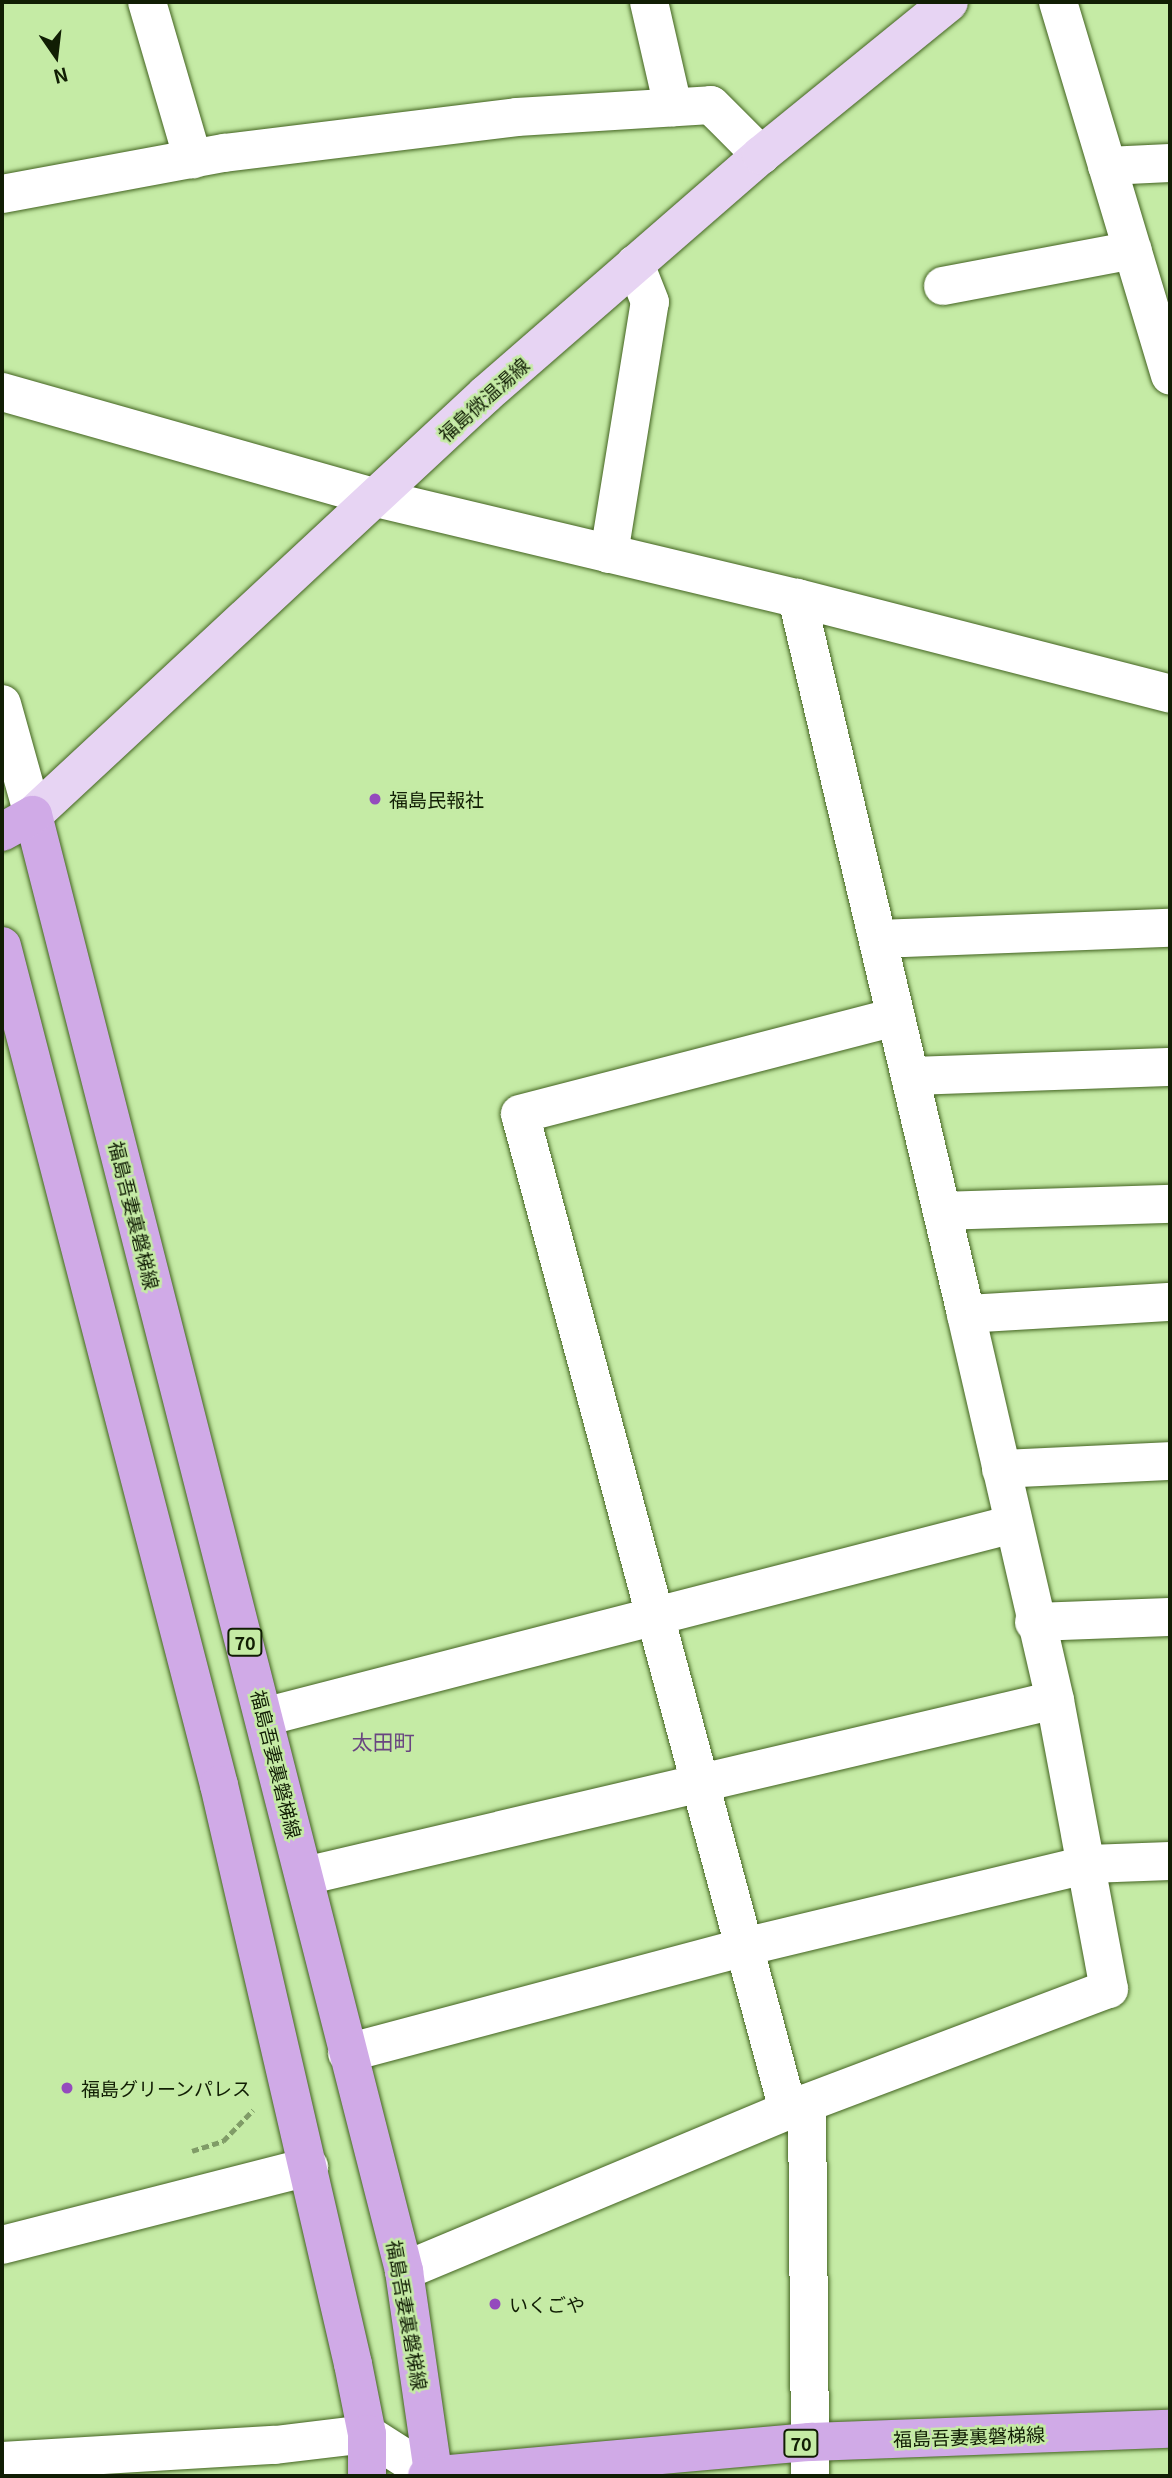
<!DOCTYPE html>
<html>
<head>
<meta charset="utf-8">
<style>
  body { margin:0 }
  #map { position:relative; width:1172px; height:2478px; overflow:hidden; background:#c5eba5; font-family:Georgia,"Noto Sans JP",serif }
  div>[style] { position:absolute }
  [style*='--x'] { left:calc(var(--x)*1px); top:calc(var(--y)*1px); width:calc(var(--w)*1px); rotate:calc(var(--a)*1deg) }
  .path>* { height:4.5px; margin-top:-2.25px; transform-origin:0; background:repeating-linear-gradient(90deg,#809c67 0 7px,transparent 0 10.5px) }
  .roads { filter:drop-shadow(0 0 2px #436321) drop-shadow(0 0 2px #436321) }
  .minor>* { height:38px; margin:-19px; padding:0 19px; transform-origin:19px; border-radius:19px; background:#fff }
  .tertiary>* { height:38px; margin:-19px; padding:0 19px; transform-origin:19px; border-radius:19px; background:#fff }
  .secondary>* { height:38px; margin:-19px; padding:0 19px; transform-origin:19px; border-radius:19px; background:#e7d4f3 }
  .primary>* { height:38px; margin:-19px; padding:0 19px; transform-origin:19px; border-radius:19px; background:#d0aae7 }
  .dots>* { width:19px; height:19px; translate:-50% -50%; box-sizing:border-box; border:4px solid #c5eba5; border-radius:50% }
  span { translate:-50% -50%; white-space:nowrap; text-align:center; line-height:1.15; -webkit-text-stroke:5px #c5eba5; paint-order:stroke }
  .shield-label span { padding:2px 5px; background:#c5eba5; border:2px solid; border-radius:5px; -webkit-text-stroke-width:0 }
  .shield-label { font-size:18px; color:#111e04; font-weight:700 }
  .street-label { font-size:19px; color:#111e04 }
  .poi-label { font-size:19px; color:#111e04 }
  .left { translate:0 -50%; text-align:left }
  .neighbourhood-label { font-size:21px; color:#694580 }
  .frame { position:absolute; inset:0; border:4px solid #111e04; pointer-events:none }
  .north { position:absolute; left:21px; top:21px; width:70px; height:70px; -webkit-text-stroke:5px #c5eba5; paint-order:stroke; rotate:166deg; font-size:19px; font-weight:700; line-height:28px; text-align:center; color:#111e04 }
  .north::after { content:''; display:block; margin:auto; width:24px; height:32px; background:#111e04; clip-path:polygon(50% 0,100% 100%,50% 72%,0 100%) }
</style>
</head>
<body>
<div id="map">
  <div class="path">
    <i style="--x:192;--y:2151;--w:33;--a:-18"></i>
    <i style="--x:223;--y:2141;--w:43;--a:-45.9"></i>
  </div>
  <div class="roads">
    <div class="minor">
      <i style="--x:147;--y:2;--w:164;--a:73.7"></i>
      <i style="--x:649;--y:2;--w:108;--a:77.1"></i>
      <i style="--x:1058;--y:2;--w:390;--a:73.3"></i>
      <i style="--x:1107;--y:166;--w:63;--a:-2.7"></i>
      <i style="--x:2;--y:194;--w:226;--a:-10.5"></i>
      <i style="--x:224;--y:153;--w:295;--a:-7"></i>
      <i style="--x:517;--y:117;--w:194;--a:-3.5"></i>
      <i style="--x:711;--y:105;--w:71;--a:45"></i>
      <i style="--x:943;--y:286;--w:193;--a:-10.7"></i>
      <i style="--x:2;--y:392;--w:389;--a:15.8"></i>
      <i style="--x:376;--y:498;--w:433;--a:13.4"></i>
      <i style="--x:797;--y:598;--w:385;--a:14.4"></i>
      <i style="--x:609;--y:554;--w:255;--a:-80.8"></i>
      <i style="--x:650;--y:302;--w:41;--a:-111.5"></i>
      <i style="--x:797;--y:598;--w:736;--a:76.72"></i>
      <i style="--x:966;--y:1314;--w:204;--a:-3.4"></i>
      <i style="--x:878;--y:939;--w:292;--a:-2.2"></i>
      <i style="--x:910;--y:1076;--w:260;--a:-2"></i>
      <i style="--x:942;--y:1211;--w:228;--a:-1.8"></i>
      <i style="--x:1001;--y:1469;--w:169;--a:-2.7"></i>
      <i style="--x:1034;--y:1622;--w:136;--a:-2.1"></i>
      <i style="--x:264;--y:1717;--w:773;--a:-14.45"></i>
      <i style="--x:305;--y:1876;--w:770;--a:-13.21"></i>
      <i style="--x:347;--y:2053;--w:411;--a:-14.9"></i>
      <i style="--x:744;--y:1947;--w:355;--a:-13.5"></i>
      <i style="--x:1089;--y:1864;--w:81;--a:-2.1"></i>
      <i style="--x:807;--y:2103;--w:373;--a:89.5"></i>
      <i style="--x:788;--y:2110;--w:1031;--a:-105.06"></i>
      <i style="--x:520;--y:1114;--w:388;--a:-14.5"></i>
      <i style="--x:2;--y:2245;--w:317;--a:-14.3"></i>
      <i style="--x:404;--y:2271;--w:416;--a:-22.7"></i>
      <i style="--x:788;--y:2110;--w:343;--a:-20.7"></i>
      <i style="--x:1109;--y:1989;--w:294;--a:-100.6"></i>
      <i style="--x:1055;--y:1700;--w:396;--a:-103"></i>
    </div>
    <div class="tertiary">
      <i style="--x:2;--y:704;--w:115;--a:74.4"></i>
      <i style="--x:2;--y:2461;--w:273;--a:-3.4"></i>
      <i style="--x:275;--y:2445;--w:93;--a:-6.8"></i>
      <i style="--x:367;--y:2434;--w:78;--a:32.5"></i>
    </div>
    <div class="secondary">
      <i style="--x:33;--y:815;--w:618;--a:-42.9"></i>
      <i style="--x:486;--y:394;--w:364;--a:-41"></i>
      <i style="--x:761;--y:155;--w:242;--a:-39.1"></i>
    </div>
    <div class="primary">
      <i style="--x:33;--y:815;--w:1503;--a:75.7"></i>
      <i style="--x:404;--y:2271;--w:204;--a:81.8"></i>
      <i style="--x:2;--y:832;--w:35;--a:-29"></i>
      <i style="--x:2;--y:946;--w:867;--a:75.5"></i>
      <i style="--x:219;--y:1785;--w:594;--a:76.97"></i>
      <i style="--x:353;--y:2364;--w:71;--a:78.7"></i>
      <i style="--x:367;--y:2434;--w:42;--a:90"></i>
      <i style="--x:427;--y:2476;--w:385;--a:-5.1"></i>
      <i style="--x:810;--y:2442;--w:360;--a:-2.1"></i>
    </div>
  </div>
  <div class="dots">
    <i style="left:375px;top:799px;background:#944bbd"></i>
    <i style="left:67px;top:2088px;background:#944bbd"></i>
    <i style="left:495px;top:2304px;background:#944bbd"></i>
  </div>
  <div class="shield-label">
    <span style="left:245px;top:1642px">70</span>
    <span style="left:801px;top:2443px">70</span>
  </div>
  <div class="street-label">
    <span style="left:483px;top:399px;rotate:-42deg">福島微温湯線</span>
    <span style="left:135px;top:1215px;rotate:76deg">福島吾妻裏磐梯線</span>
    <span style="left:277px;top:1764px;rotate:76deg">福島吾妻裏磐梯線</span>
    <span style="left:408px;top:2315px;rotate:80deg">福島吾妻裏磐梯線</span>
    <span style="left:969px;top:2436px;rotate:-2deg">福島吾妻裏磐梯線</span>
  </div>
  <div class="poi-label">
    <span class="left" style="left:389px;top:799px">福島民報社</span>
    <span class="left" style="left:81px;top:2088px">福島グリーンパレス</span>
    <span class="left" style="left:509px;top:2304px">いくごや</span>
  </div>
  <div class="neighbourhood-label">
    <span style="left:383px;top:1741px">太田町</span>
  </div>
  <div class="frame"></div>
  <div class="north">N</div>
</div>
</body>
</html>
